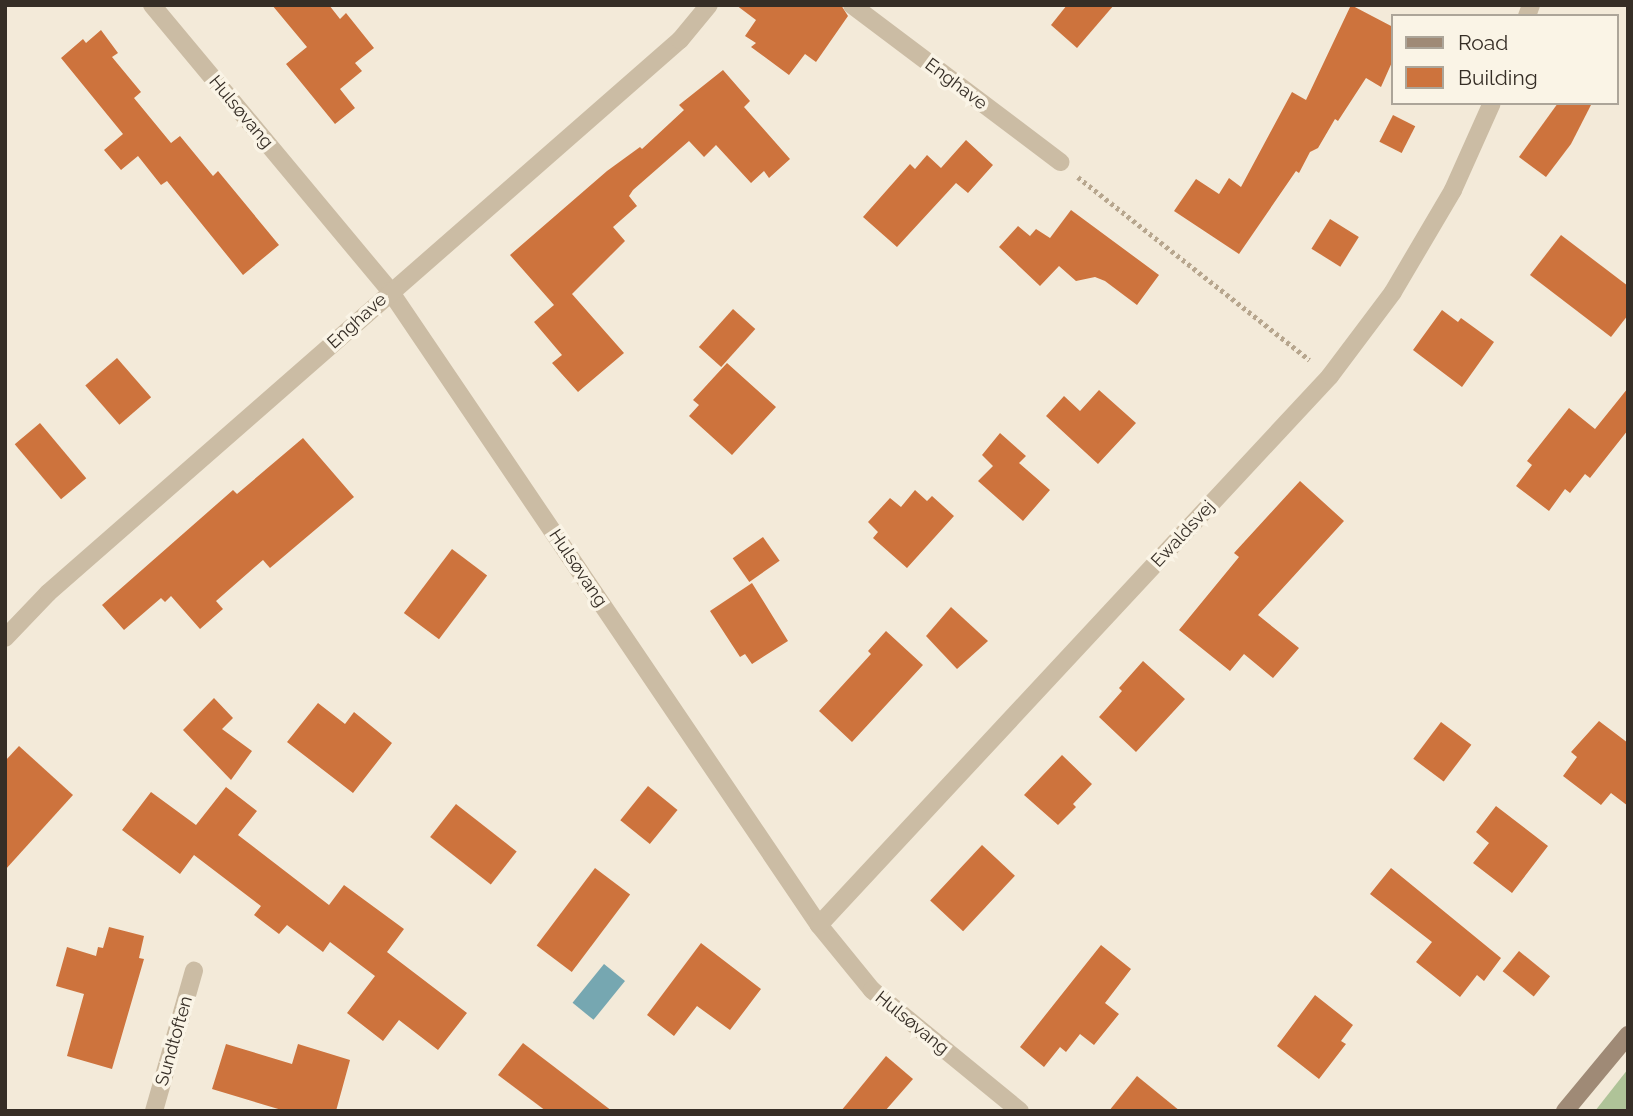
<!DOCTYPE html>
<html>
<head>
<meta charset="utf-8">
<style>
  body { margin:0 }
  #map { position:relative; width:1633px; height:1116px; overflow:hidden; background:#f3ead9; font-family:Raleway,sans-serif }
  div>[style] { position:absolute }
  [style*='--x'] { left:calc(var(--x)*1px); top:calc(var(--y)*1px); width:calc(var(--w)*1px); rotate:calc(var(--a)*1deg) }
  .green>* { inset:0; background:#afc398 }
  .water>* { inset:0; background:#76a7b1; transform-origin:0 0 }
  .building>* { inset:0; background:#cd733d; transform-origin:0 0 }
  .path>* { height:4.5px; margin-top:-2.25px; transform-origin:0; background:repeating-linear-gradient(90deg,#b7a68e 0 3.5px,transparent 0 7px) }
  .street>* { height:18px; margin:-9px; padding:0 9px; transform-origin:9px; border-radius:9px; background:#cbbca4 }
  .secondary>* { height:18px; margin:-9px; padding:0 9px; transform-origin:9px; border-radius:9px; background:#9f8a76 }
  span { translate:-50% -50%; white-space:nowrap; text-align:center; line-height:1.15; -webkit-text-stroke:7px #faf4e6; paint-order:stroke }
  .street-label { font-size:18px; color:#362e26 }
  .frame { position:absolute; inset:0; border:7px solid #362e26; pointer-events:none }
  .legend { position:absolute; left:1391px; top:14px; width:228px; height:91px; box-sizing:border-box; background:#faf4e6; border:2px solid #aca599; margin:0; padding:9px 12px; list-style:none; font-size:21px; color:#362e26 }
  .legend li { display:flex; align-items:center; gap:14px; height:35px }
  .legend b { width:35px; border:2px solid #aca599 }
</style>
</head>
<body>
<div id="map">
  <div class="green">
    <i style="clip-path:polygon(1628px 1069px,1628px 1111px,1595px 1111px)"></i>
  </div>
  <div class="water">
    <i style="left:604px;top:964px;width:27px;height:50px;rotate:39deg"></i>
  </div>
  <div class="building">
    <i style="clip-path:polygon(272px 5px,329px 5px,340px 19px,346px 13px,374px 48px,355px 63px,362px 71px,340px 89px,355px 108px,335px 124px,286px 64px,307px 47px)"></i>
    <i style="clip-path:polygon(736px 5px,841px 5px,848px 16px,816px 62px,805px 54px,789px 75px,751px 47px,756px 43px,745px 36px,756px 20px)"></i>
    <i style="clip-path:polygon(1067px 5px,1114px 5px,1077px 48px,1051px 25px)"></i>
    <i style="clip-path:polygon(1351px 5px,1393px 27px,1393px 60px,1381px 87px,1366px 78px,1338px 121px,1335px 119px,1318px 148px,1310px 152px,1299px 173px,1296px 171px,1239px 254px,1174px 211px,1196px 179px,1219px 194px,1229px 178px,1241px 187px,1292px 92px,1306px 100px)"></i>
    <i style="clip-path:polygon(101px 30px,118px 53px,112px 57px,141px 92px,134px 98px,171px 143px,180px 136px,213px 176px,218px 171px,279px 245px,243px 275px,167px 181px,161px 185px,138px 156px,121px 170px,104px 150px,123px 134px,61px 58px,83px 39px,86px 43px)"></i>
    <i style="clip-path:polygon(723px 70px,750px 101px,744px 107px,790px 159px,769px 178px,764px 171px,751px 183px,716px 145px,704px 157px,689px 141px,633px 190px,629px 196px,637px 206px,613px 227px,625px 241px,572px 294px,624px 353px,578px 392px,552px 363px,562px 355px,534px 322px,554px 305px,510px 255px,607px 171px,640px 147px,642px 149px,684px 110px,679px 105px)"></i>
    <i style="clip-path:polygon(1558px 103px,1592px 103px,1571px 144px,1546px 177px,1519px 157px)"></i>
    <i style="left:1393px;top:115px;width:25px;height:30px;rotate:27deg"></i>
    <i style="clip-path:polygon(966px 140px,993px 165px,968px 193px,956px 183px,897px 247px,863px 217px,910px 164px,915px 169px,927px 155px,941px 168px)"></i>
    <i style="clip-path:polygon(1071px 210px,1159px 275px,1137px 305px,1105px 281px,1095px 277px,1076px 281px,1059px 266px,1040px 286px,999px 247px,1018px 226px,1030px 236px,1036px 229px,1050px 238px)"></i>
    <i style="left:1330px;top:219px;width:34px;height:35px;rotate:32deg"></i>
    <i style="clip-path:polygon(1561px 235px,1628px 286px,1628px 315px,1611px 337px,1530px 275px)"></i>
    <i style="left:733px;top:309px;width:30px;height:51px;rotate:42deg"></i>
    <i style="clip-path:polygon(1442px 310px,1458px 322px,1461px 318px,1494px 342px,1462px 387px,1413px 350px)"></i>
    <i style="left:117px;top:358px;width:52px;height:42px;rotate:49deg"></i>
    <i style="clip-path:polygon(727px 363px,776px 407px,732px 455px,689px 416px,699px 405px,693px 400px)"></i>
    <i style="clip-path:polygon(1628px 388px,1628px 430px,1590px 478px,1585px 474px,1570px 493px,1565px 489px,1549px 511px,1516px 486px,1532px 465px,1527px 461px,1569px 408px,1595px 429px)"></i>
    <i style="clip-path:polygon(1099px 390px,1136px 423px,1098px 464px,1046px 416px,1064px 396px,1080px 411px)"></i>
    <i style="left:40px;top:423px;width:72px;height:33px;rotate:50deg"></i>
    <i style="clip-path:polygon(1000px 433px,1026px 456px,1019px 463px,1050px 490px,1023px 521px,978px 481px,993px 466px,982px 455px)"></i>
    <i style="clip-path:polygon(303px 438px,354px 497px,270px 568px,263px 560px,216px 601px,223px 609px,200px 629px,171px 596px,165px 602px,161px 598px,124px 630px,102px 605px,233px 490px,237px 494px)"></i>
    <i style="clip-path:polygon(1300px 481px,1344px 521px,1258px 615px,1299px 648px,1273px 678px,1244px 654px,1230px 671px,1179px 630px,1239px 557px,1234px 553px)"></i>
    <i style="clip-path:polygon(915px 490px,927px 501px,932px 496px,954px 516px,907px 568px,873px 538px,878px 532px,868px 522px,890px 498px,901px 507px)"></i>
    <i style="left:763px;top:537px;width:29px;height:37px;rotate:55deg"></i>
    <i style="left:452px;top:549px;width:44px;height:80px;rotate:37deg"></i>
    <i style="clip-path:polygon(752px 583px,788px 641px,752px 664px,745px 654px,740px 657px,710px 611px)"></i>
    <i style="clip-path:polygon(951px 607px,988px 641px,957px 669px,926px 636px)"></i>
    <i style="clip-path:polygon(886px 631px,923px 665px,852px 742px,819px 711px,871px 654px,868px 651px)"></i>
    <i style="clip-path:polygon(1143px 661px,1185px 699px,1136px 752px,1099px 717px,1122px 691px,1119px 688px)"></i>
    <i style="clip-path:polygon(214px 698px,233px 718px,222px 729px,252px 751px,231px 780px,183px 730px)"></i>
    <i style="clip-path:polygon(318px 703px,345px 724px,354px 712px,392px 743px,353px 793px,287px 742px)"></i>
    <i style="clip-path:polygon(1599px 721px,1628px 743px,1628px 806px,1611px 793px,1601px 805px,1563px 776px,1577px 757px,1571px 752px)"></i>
    <i style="left:1441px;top:722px;width:38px;height:46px;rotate:37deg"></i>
    <i style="clip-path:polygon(19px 746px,73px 795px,5px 870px,5px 761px)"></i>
    <i style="clip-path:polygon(1062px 755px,1092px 784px,1073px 804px,1076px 807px,1058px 825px,1024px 795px)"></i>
    <i style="left:648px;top:786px;width:38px;height:44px;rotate:39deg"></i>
    <i style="clip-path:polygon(226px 787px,257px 811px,238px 835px,329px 905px,344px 885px,404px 929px,387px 952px,467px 1013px,438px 1050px,399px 1020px,383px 1041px,347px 1013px,375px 976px,330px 942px,323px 952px,287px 925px,279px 934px,254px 915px,261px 906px,194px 855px,180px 874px,122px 830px,151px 792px,196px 825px)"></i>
    <i style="left:456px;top:804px;width:77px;height:42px;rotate:38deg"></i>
    <i style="clip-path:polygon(1496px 806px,1548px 846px,1512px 893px,1473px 863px,1489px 843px,1476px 832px)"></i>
    <i style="left:982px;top:845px;width:45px;height:76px;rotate:43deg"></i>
    <i style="left:595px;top:868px;width:44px;height:97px;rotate:37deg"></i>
    <i style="clip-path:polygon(1391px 868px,1501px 958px,1484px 981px,1477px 975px,1460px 997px,1416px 962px,1432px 942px,1370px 894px)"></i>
    <i style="clip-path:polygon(109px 927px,144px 936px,139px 958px,144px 959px,112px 1069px,67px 1056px,84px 994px,56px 986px,67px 947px,96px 956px,98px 947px,103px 948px)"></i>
    <i style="clip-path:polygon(701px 943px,761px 989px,730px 1030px,697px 1006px,674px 1036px,647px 1015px)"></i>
    <i style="clip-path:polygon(1101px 945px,1131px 969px,1105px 1003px,1119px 1014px,1094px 1045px,1080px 1034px,1066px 1052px,1060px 1047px,1044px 1067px,1020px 1047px)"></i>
    <i style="left:1519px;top:951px;width:40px;height:26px;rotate:39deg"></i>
    <i style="clip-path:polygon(1315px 995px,1353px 1025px,1341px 1041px,1346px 1044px,1319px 1079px,1277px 1046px)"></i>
    <i style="clip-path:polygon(523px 1043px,612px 1111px,546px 1111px,498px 1075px)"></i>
    <i style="clip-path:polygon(226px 1044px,292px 1064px,298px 1044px,350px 1060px,336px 1111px,285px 1111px,212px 1089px)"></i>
    <i style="clip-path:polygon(886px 1056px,913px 1079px,885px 1111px,841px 1111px)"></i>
    <i style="clip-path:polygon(1137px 1076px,1180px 1111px,1109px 1111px)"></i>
  </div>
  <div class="path">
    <i style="--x:1078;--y:177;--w:295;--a:38.3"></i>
  </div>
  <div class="street">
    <i style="--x:152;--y:5;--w:372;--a:50.2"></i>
    <i style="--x:390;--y:291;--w:766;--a:55.92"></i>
    <i style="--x:819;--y:925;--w:84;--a:50.8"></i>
    <i style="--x:872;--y:990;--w:191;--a:39.3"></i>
    <i style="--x:852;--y:5;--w:261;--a:37"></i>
    <i style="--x:1527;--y:16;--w:12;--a:-70"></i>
    <i style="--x:5;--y:638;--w:62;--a:-46.3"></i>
    <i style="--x:48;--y:593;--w:840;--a:-41.19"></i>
    <i style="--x:680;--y:40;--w:45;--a:-50.4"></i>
    <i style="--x:819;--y:925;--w:750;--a:-47.05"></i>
    <i style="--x:1330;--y:376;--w:105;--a:-53.1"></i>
    <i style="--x:1393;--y:292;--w:118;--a:-59.5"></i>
    <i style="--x:1453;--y:190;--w:95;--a:-65.9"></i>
    <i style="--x:154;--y:1111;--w:146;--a:-74.1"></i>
  </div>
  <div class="secondary">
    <i style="--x:1565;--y:1111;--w:99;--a:-50.3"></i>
  </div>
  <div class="street-label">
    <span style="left:956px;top:84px;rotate:37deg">Enghave</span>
    <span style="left:241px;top:112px;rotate:50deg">Hulsøvang</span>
    <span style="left:357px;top:321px;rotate:-42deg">Enghave</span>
    <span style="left:1183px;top:534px;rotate:-47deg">Ewaldsvej</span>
    <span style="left:578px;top:568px;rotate:56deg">Hulsøvang</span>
    <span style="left:912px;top:1023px;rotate:39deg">Hulsøvang</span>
    <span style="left:174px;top:1041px;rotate:-74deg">Sundtoften</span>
  </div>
  <div class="frame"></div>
  <ul class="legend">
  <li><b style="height:9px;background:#9f8a76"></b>Road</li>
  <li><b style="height:19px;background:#cd733d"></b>Building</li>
  </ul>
</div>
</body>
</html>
